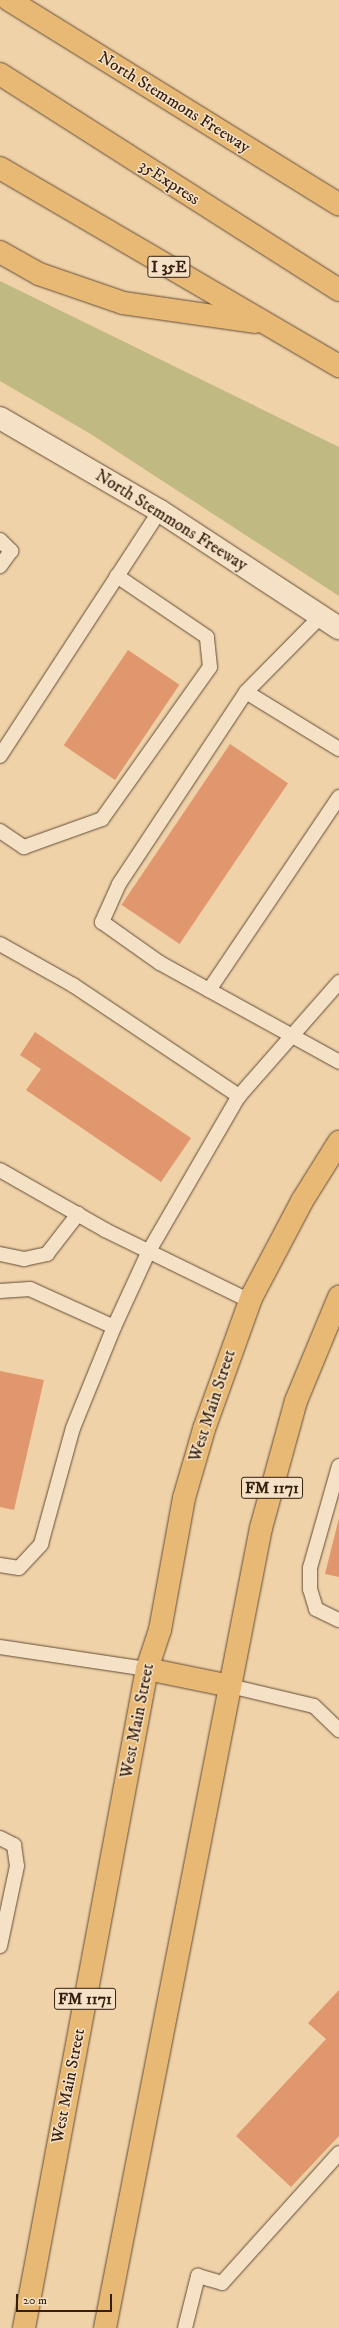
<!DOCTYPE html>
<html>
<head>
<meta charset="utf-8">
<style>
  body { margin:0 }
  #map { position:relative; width:339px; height:2328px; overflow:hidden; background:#efd2a8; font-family:"IM FELL DW Pica",serif }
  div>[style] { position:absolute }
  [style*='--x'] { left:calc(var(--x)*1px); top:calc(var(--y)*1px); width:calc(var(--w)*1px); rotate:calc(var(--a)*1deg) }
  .green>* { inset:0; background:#c1b982 }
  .building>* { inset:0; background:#e1976d; transform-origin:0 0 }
  .roads { filter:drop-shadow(0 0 1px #644c37) drop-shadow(0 0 1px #644c37) }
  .lane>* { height:14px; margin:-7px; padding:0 7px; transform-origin:7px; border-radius:7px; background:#f5e2c6 }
  .secondary>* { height:22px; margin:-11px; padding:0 11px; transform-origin:11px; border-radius:11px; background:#f5e2c6 }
  .primary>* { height:22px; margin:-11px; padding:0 11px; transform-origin:11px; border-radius:11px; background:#e8b974 }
  .highway>* { height:22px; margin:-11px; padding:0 11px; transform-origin:11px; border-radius:11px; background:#e8b974 }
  span { translate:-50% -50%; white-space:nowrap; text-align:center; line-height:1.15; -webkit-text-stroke:3px #f5e2c6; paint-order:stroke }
  .shield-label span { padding:1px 3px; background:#f5e2c6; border:1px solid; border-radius:3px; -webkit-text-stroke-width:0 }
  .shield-label { font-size:16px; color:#361f11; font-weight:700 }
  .street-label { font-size:17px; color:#361f11 }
  .scale { position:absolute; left:16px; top:2294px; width:96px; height:18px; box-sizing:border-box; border:2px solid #361f11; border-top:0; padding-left:5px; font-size:12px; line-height:14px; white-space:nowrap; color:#361f11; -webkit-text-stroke:3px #f5e2c6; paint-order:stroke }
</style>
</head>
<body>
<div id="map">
  <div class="green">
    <i style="clip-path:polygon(0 281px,339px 447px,339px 596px,89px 433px,0 381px)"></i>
  </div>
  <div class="building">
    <i style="left:128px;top:650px;width:62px;height:115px;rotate:34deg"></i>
    <i style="left:230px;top:744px;width:70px;height:194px;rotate:34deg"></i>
    <i style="clip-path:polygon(35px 1032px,191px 1138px,161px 1182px,26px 1090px,41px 1069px,20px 1055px)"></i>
    <i style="clip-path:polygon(0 1371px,44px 1380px,14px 1510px,0 1507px)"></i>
    <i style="clip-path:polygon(339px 1518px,339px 1577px,325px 1574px)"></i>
    <i style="clip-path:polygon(339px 1990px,339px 2136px,291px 2187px,236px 2136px,326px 2039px,308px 2023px)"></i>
  </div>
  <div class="roads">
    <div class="lane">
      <i style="--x:0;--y:540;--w:16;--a:45"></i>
      <i style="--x:11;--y:551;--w:19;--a:126"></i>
      <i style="--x:320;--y:617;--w:105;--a:134.6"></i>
      <i style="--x:246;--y:692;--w:109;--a:31.5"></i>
      <i style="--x:246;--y:692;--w:230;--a:123.5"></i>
      <i style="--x:119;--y:884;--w:42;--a:114.1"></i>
      <i style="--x:102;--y:922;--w:71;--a:35.3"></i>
      <i style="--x:160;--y:963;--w:205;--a:28.9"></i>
      <i style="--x:0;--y:756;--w:293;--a:-56.9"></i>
      <i style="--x:0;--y:831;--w:29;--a:34"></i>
      <i style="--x:24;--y:847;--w:83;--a:-19.7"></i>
      <i style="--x:102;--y:819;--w:186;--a:-54.6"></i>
      <i style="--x:210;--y:667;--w:30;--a:-96"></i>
      <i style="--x:207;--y:637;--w:109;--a:-145.9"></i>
      <i style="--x:0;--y:944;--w:84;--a:29.3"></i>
      <i style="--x:73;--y:985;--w:200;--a:33.8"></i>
      <i style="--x:209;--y:990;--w:233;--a:-56"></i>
      <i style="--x:0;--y:1170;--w:121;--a:29.7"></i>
      <i style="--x:105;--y:1230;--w:161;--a:26.1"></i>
      <i style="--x:0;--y:1254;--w:25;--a:12"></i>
      <i style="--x:24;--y:1259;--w:24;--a:-12"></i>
      <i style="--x:47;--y:1254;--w:51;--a:-52.2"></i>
      <i style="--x:0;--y:1291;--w:30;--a:-4"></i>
      <i style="--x:30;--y:1289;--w:92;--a:24.3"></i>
      <i style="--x:339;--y:1466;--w:106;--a:105.9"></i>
      <i style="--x:310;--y:1568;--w:21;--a:90"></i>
      <i style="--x:310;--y:1589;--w:21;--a:73"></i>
      <i style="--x:316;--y:1609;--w:25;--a:26"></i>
      <i style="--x:0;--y:1565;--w:19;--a:9"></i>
      <i style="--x:19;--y:1568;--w:33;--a:-47"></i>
      <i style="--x:41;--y:1544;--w:120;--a:-74.6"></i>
      <i style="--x:73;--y:1428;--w:109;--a:-67.9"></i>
      <i style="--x:114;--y:1327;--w:84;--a:-65.3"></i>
      <i style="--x:149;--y:1251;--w:179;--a:-59.9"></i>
      <i style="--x:239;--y:1096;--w:152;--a:-48.7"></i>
      <i style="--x:0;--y:1647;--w:149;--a:8.5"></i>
      <i style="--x:230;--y:1686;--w:86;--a:13.4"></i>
      <i style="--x:314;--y:1706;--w:35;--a:44"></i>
      <i style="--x:0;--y:1838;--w:16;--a:27"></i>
      <i style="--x:14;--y:1845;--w:21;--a:82"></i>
      <i style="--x:17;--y:1866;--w:82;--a:102"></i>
      <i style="--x:185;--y:2328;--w:54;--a:-76"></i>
      <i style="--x:198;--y:2276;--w:25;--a:16"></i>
      <i style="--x:222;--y:2283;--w:175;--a:-48"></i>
    </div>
    <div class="secondary">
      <i style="--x:0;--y:418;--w:185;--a:30.2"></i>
      <i style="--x:160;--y:511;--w:214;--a:33.2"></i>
    </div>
    <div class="primary">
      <i style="--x:147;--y:1669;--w:85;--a:11.6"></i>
      <i style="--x:24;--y:2328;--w:670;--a:-79.43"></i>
      <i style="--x:147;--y:1669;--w:41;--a:-71.6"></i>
      <i style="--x:160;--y:1630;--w:134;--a:-79.7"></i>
      <i style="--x:184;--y:1498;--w:72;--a:-73.8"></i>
      <i style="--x:204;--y:1429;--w:141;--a:-70.2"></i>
      <i style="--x:252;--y:1296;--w:107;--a:-62.2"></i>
      <i style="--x:302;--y:1201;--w:70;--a:-57.9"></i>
      <i style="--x:105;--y:2328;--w:815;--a:-78.97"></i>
      <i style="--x:261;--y:1528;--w:132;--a:-74.6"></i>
      <i style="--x:296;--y:1401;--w:113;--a:-67.5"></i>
    </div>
    <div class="highway">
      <i style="--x:9;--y:0;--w:388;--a:31.8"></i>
      <i style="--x:0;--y:74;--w:402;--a:32.5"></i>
      <i style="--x:0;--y:168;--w:393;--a:30.3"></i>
      <i style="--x:0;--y:252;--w:45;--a:29.4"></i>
      <i style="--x:39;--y:274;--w:89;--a:19"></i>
      <i style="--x:123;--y:303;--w:133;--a:8.2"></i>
    </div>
  </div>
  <div class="shield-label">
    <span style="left:169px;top:267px">I 35E</span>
    <span style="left:272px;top:1488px">FM 1171</span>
    <span style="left:85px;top:1999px">FM 1171</span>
  </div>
  <div class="street-label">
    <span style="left:174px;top:103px;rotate:32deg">North Stemmons Freeway</span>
    <span style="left:169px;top:183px;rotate:33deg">35Express</span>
    <span style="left:171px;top:521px;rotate:32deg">North Stemmons Freeway</span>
    <span style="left:213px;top:1406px;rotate:-72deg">West Main Street</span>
    <span style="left:138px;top:1721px;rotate:-79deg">West Main Street</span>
    <span style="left:69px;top:2086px;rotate:-79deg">West Main Street</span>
  </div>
  <div class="scale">20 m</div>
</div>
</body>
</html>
